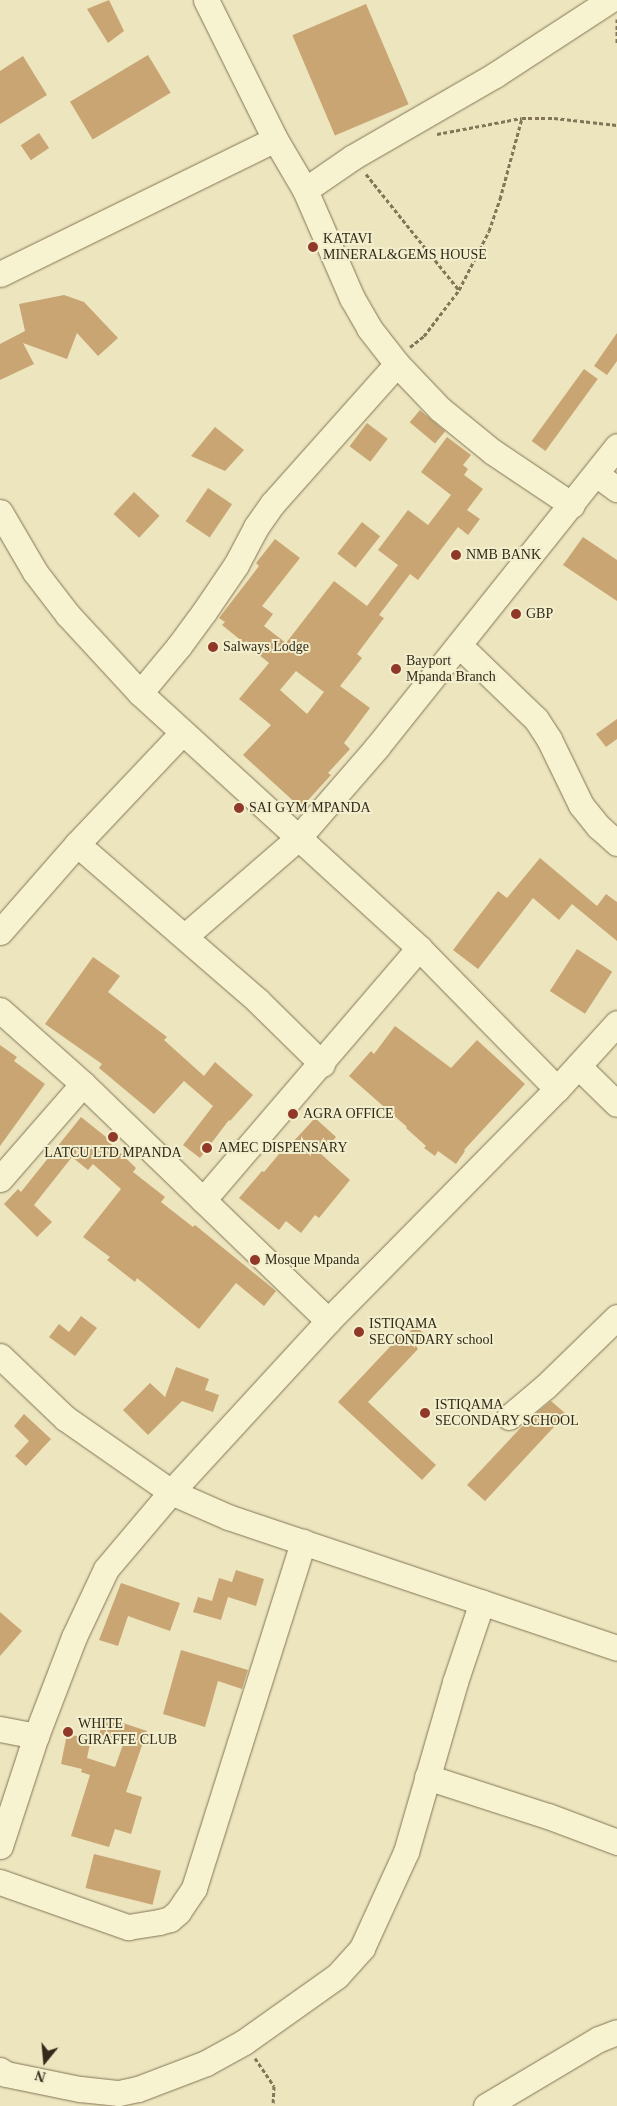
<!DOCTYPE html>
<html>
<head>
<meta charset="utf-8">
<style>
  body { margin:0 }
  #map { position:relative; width:617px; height:2106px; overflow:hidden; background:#ece5bd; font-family:"Times New Roman",serif }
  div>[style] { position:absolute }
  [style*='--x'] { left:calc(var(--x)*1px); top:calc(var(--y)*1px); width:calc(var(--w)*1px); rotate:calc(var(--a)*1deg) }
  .building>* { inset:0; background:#c9a574; transform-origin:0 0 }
  .path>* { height:3px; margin-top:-1.5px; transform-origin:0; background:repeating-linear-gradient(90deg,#837557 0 4px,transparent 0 6.5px) }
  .roads { filter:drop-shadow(0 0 1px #837557) drop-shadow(0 0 1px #837557) }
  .minor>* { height:25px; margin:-12.5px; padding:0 12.5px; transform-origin:12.5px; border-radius:12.5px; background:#f7f2d0 }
  .dots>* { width:14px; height:14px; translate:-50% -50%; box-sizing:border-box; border:2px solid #f3efcd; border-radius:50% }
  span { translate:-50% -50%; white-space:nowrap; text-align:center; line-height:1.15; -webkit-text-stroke:4px #f3efcd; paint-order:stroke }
  .poi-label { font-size:14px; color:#332a1b }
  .left { translate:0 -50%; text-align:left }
  .north { position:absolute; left:20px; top:2036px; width:50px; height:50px; -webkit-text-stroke:4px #f3efcd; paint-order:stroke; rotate:197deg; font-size:14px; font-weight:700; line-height:20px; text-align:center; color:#332a1b }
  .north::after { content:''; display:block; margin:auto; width:18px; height:22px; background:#332a1b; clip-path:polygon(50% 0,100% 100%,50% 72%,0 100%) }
</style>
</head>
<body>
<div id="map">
  <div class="building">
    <i style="clip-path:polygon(109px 0,124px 31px,108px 43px,87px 9px)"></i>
    <i style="left:366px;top:4px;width:109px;height:80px;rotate:67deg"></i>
    <i style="left:148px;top:55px;width:44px;height:91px;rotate:59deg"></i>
    <i style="clip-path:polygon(23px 56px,47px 95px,0 124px,0 71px)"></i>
    <i style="left:39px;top:133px;width:18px;height:22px;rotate:56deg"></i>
    <i style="clip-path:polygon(64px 295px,84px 302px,118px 338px,98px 356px,77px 333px,67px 359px,23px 343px,34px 364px,0 380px,0 344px,25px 331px,19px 304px)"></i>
    <i style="clip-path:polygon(617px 333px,617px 361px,607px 375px,594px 366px)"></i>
    <i style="left:584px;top:369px;width:17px;height:89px;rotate:36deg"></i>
    <i style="left:420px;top:410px;width:33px;height:16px;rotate:40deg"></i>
    <i style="left:367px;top:423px;width:26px;height:29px;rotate:37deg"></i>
    <i style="clip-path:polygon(215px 427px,244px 450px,225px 471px,191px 456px)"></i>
    <i style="clip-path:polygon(evenodd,447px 437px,471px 455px,463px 465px,468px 469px,464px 475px,483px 489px,467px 510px,480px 519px,468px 535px,458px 527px,418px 580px,410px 574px,379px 615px,384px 618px,357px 654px,362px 658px,340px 686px,370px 708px,344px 743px,350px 749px,328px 773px,331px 775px,301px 808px,243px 755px,271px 725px,239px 699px,269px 663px,222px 625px,225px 622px,219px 618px,259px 566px,256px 563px,275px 539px,300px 558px,262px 606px,273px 614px,264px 626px,286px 643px,334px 581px,367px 606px,398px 565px,378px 550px,408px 510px,428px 525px,451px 495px,421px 472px,447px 437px,296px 671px,324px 692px,307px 714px,280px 690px,296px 671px)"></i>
    <i style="left:208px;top:488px;width:29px;height:40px;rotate:34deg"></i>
    <i style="left:134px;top:492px;width:35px;height:30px;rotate:43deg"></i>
    <i style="left:362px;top:522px;width:23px;height:40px;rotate:38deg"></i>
    <i style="clip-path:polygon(583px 537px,617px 560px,617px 601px,563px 565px)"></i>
    <i style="clip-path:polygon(617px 719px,617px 739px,606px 747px,596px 734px)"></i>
    <i style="clip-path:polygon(540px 858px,597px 906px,606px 894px,617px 902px,617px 941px,572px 904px,559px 920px,533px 898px,478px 969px,453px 950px,498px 891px,507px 898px)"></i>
    <i style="left:577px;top:949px;width:42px;height:50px;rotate:33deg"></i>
    <i style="clip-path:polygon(93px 957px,120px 976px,108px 992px,167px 1037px,164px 1040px,204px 1076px,215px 1062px,253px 1095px,230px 1121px,229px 1120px,200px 1158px,183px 1145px,213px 1106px,184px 1081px,154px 1114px,99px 1068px,102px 1064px,45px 1024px)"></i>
    <i style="clip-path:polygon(395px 1026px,451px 1068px,477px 1040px,525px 1084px,464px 1150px,465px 1151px,456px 1164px,438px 1151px,435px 1156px,424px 1148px,426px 1146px,406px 1128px,407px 1127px,349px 1076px,371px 1051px,374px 1054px)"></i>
    <i style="clip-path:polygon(0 1045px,17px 1057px,14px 1061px,45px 1084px,0 1146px)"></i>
    <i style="clip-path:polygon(81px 1117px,111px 1141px,110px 1143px,136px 1168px,133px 1172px,165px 1197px,161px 1202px,193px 1227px,195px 1225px,276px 1291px,264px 1306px,236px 1283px,199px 1329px,137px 1278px,135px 1282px,107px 1260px,110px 1257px,83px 1237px,121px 1189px,93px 1164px,88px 1170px,72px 1157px,34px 1205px,52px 1222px,37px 1237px,4px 1204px,18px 1189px,21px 1192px)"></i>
    <i style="clip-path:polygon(315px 1118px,336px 1137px,321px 1154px,350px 1180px,319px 1218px,315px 1215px,301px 1233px,286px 1221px,279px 1230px,239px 1198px,262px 1171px,264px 1172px,289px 1142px,291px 1144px)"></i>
    <i style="clip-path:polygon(81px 1316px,97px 1328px,75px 1356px,49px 1337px,59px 1324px,69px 1332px)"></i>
    <i style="clip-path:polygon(415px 1326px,426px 1335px,416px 1346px,418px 1349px,368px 1402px,436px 1465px,422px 1480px,338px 1402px,402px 1334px,405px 1337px)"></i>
    <i style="clip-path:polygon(176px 1367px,209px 1379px,205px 1390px,219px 1395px,213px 1412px,182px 1401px,148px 1435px,123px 1410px,150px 1383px,165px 1397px)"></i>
    <i style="clip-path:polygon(551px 1401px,566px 1414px,485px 1501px,467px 1485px,529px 1419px)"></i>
    <i style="clip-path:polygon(24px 1414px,51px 1439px,26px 1466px,15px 1456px,29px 1441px,14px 1426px)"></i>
    <i style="clip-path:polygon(236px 1570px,264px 1579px,256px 1606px,228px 1597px,221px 1620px,193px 1612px,198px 1597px,212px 1601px,219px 1578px,232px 1582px)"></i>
    <i style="clip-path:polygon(121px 1583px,180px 1603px,170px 1631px,128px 1616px,118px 1646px,99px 1640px)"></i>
    <i style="clip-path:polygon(0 1612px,22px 1631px,0 1656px)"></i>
    <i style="clip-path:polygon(181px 1650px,248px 1670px,242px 1689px,218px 1681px,205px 1727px,163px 1714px)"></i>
    <i style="clip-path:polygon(105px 1717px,147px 1731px,126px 1792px,142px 1797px,131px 1834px,115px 1829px,109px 1847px,71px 1836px,90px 1775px,81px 1772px,82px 1769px,61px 1764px,67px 1734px,91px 1739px,87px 1758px,115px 1767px,124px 1742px,99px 1734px)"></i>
    <i style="left:94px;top:1854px;width:69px;height:35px;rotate:14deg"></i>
  </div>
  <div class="path">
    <i style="--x:617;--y:19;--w:25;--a:90"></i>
    <i style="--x:437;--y:134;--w:86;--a:-10.7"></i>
    <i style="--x:522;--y:118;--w:32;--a:0"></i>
    <i style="--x:554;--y:118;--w:63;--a:6.3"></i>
    <i style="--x:366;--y:174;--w:149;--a:51.3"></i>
    <i style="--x:410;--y:347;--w:18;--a:-38"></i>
    <i style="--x:424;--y:336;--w:58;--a:-52.7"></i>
    <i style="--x:459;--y:290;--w:66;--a:-63"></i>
    <i style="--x:489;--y:231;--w:34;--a:-71"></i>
    <i style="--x:500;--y:199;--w:84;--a:-74.8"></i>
    <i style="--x:255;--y:2058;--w:34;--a:56"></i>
    <i style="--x:274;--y:2086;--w:20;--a:93"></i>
  </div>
  <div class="roads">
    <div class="minor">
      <i style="--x:206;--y:0;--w:155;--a:63.6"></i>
      <i style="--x:275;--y:139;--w:59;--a:59.5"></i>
      <i style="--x:305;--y:190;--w:118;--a:66.5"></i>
      <i style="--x:352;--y:298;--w:34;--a:60"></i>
      <i style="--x:369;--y:328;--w:46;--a:52.1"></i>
      <i style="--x:397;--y:364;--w:62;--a:46.3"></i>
      <i style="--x:440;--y:409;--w:68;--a:39.1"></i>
      <i style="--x:493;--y:452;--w:95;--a:33.9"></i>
      <i style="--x:305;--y:190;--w:58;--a:-34.5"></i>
      <i style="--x:353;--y:157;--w:164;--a:-30"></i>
      <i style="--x:495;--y:75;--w:137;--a:-33.1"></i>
      <i style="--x:0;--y:274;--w:306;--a:-26.1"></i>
      <i style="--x:596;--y:474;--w:26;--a:36"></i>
      <i style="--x:0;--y:512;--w:69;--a:59.7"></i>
      <i style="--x:35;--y:572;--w:54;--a:52.5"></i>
      <i style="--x:68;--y:615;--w:106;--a:47.3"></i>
      <i style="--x:140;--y:693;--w:378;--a:42.4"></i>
      <i style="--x:419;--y:948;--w:197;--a:45.6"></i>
      <i style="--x:459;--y:645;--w:107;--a:43.9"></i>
      <i style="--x:536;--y:719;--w:24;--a:57"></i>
      <i style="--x:549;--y:739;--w:73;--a:64.1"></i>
      <i style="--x:581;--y:805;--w:28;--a:51"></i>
      <i style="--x:599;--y:827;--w:24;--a:42"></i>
      <i style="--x:140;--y:693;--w:61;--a:-50.3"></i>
      <i style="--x:179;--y:646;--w:42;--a:-53.7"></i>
      <i style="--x:204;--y:612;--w:57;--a:-55.8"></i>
      <i style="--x:236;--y:565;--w:43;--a:-62.2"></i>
      <i style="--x:256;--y:527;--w:29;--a:-55"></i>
      <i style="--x:273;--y:503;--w:186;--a:-48.3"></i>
      <i style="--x:77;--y:844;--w:240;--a:40.9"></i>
      <i style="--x:258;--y:1001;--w:90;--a:44.5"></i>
      <i style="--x:0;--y:932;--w:117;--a:-48.8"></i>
      <i style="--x:77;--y:844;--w:153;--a:-46.6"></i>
      <i style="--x:185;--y:936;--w:150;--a:-40.9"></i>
      <i style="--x:298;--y:838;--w:121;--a:-49"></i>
      <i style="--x:377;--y:747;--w:385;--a:-51.4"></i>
      <i style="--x:0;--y:1010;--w:111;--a:41.7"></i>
      <i style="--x:83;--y:1084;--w:341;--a:44"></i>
      <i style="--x:578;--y:1066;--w:54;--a:44.3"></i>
      <i style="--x:0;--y:1179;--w:126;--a:-48.9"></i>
      <i style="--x:203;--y:1200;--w:332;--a:-49.4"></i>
      <i style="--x:0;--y:1356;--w:90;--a:43.6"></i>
      <i style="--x:65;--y:1418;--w:129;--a:34.9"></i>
      <i style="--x:171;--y:1492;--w:62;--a:23.7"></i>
      <i style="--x:228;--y:1517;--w:410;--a:18.6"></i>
      <i style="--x:509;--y:1417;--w:48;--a:-40"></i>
      <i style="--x:546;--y:1386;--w:99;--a:-44.2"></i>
      <i style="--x:0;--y:1729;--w:37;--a:11"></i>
      <i style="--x:427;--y:1777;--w:127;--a:17.9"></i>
      <i style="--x:548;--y:1816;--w:74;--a:20.6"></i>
      <i style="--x:0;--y:1846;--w:116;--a:-71.9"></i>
      <i style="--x:36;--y:1736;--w:106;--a:-69"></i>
      <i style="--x:74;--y:1637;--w:75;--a:-64.8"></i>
      <i style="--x:106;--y:1569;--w:101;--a:-49.8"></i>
      <i style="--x:171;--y:1492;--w:232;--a:-47.4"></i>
      <i style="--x:328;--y:1321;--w:326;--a:-45.4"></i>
      <i style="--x:557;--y:1089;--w:89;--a:-47.7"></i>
      <i style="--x:0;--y:1882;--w:136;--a:19.4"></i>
      <i style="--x:128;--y:1927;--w:31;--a:-9"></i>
      <i style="--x:159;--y:1922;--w:11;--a:-15"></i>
      <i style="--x:170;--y:1919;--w:11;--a:-41"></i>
      <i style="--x:178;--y:1912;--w:29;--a:-56"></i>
      <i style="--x:194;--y:1888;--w:363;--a:-72.5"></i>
      <i style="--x:0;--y:2070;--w:7;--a:34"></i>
      <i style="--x:6;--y:2074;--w:76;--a:11.5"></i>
      <i style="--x:80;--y:2089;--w:39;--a:6"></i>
      <i style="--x:119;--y:2093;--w:19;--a:-12"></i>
      <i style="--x:138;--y:2089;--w:73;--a:-20.9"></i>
      <i style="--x:206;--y:2063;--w:43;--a:-28.9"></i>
      <i style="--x:244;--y:2042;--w:114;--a:-35.4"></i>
      <i style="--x:337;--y:1976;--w:38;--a:-48"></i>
      <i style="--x:362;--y:1948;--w:106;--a:-65.4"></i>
      <i style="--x:406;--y:1852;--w:177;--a:-73.9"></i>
      <i style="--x:455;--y:1682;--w:84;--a:-71.4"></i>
      <i style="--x:486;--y:2106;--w:131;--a:-30.7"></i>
      <i style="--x:599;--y:2039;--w:19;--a:-21"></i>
    </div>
  </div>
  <div class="dots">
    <i style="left:313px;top:247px;background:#903929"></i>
    <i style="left:456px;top:555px;background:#903929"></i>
    <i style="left:516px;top:614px;background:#903929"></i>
    <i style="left:213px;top:647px;background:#903929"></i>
    <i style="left:396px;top:669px;background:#903929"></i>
    <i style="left:239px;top:808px;background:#903929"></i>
    <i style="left:293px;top:1114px;background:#903929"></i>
    <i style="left:113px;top:1137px;background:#903929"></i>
    <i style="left:207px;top:1148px;background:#903929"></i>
    <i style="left:255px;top:1260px;background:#903929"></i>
    <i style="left:359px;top:1332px;background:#903929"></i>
    <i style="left:425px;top:1413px;background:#903929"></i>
    <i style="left:68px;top:1732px;background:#903929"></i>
  </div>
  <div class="poi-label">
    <span class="left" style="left:323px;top:247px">KATAVI<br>MINERAL&amp;GEMS HOUSE</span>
    <span class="left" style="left:466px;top:555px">NMB BANK</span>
    <span class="left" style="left:526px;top:614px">GBP</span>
    <span class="left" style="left:223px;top:647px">Salways Lodge</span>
    <span class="left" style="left:406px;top:669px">Bayport<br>Mpanda Branch</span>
    <span class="left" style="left:249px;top:808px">SAI GYM MPANDA</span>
    <span class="left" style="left:303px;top:1114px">AGRA OFFICE</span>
    <span class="left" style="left:218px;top:1148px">AMEC DISPENSARY</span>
    <span style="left:113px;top:1153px">LATCU LTD MPANDA</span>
    <span class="left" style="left:265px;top:1260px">Mosque Mpanda</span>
    <span class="left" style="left:369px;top:1332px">ISTIQAMA<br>SECONDARY school</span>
    <span class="left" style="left:435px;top:1413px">ISTIQAMA<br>SECONDARY SCHOOL</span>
    <span class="left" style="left:78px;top:1732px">WHITE<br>GIRAFFE CLUB</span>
  </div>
  <div class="north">N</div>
</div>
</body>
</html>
